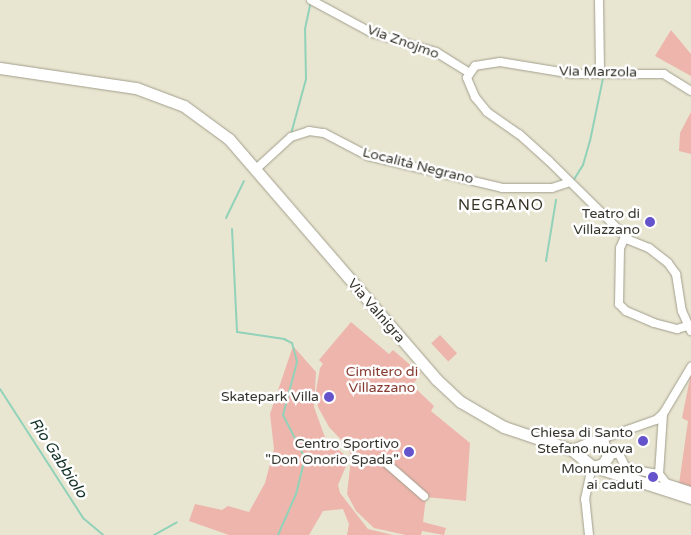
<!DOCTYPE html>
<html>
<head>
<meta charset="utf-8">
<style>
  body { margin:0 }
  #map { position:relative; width:691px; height:535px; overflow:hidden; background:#e8e5d1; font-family:"Varela Round",sans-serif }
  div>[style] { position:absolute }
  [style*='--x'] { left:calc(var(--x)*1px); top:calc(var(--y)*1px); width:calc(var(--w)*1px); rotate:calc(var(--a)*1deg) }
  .green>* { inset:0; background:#eeb5ac; transform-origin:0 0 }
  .stream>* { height:2px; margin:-1px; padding:0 1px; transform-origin:1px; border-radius:1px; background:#91d2b9 }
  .roads { filter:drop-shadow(0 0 1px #a29f8c) drop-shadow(0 0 1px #a29f8c) }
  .street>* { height:8px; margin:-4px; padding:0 4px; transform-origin:4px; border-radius:4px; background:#fff }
  .secondary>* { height:11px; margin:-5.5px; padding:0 5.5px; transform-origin:5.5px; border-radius:5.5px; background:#fff }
  .dots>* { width:14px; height:14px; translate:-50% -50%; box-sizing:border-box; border:2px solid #fff; border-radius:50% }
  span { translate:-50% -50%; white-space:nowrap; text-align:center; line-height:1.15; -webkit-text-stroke:5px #fff; paint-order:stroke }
  .street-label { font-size:14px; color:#37362e }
  .poi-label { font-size:14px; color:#37362e }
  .right { translate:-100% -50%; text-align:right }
  .park-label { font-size:14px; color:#863b31 }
  .neighbourhood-label { font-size:15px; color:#363324; letter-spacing:1px }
  .water-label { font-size:15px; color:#113026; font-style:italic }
</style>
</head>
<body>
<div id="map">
  <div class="green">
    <i style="clip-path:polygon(671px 30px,691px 54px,691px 76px,655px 56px)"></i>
    <i style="clip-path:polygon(691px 112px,691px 154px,679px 151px,680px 133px)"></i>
    <i style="clip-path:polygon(351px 322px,389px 354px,393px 350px,421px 374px,412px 385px,434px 406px,431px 411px,470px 443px,466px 501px,426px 497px,423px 522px,446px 528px,444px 535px,422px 531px,421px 535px,426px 535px,406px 535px,374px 528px,356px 511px,347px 494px,351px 459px,349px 448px,329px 427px,318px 407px,316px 391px,320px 368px,323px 364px,319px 360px)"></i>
    <i style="left:440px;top:335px;width:25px;height:12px;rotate:47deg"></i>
    <i style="clip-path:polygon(293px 346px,316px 372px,314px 407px,326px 440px,345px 455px,346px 466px,338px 485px,340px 493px,368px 529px,393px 535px,347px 535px,349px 524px,343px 509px,323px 511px,309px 535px,229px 535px,189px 521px,195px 504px,222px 510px,228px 506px,249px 512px,265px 483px,274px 449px,270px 414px)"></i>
    <i style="clip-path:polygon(691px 373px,691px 488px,679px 484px,688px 421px,682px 418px)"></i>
  </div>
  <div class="stream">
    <i style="--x:291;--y:134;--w:57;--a:-74.7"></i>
    <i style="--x:306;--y:79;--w:50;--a:-91.1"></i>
    <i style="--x:305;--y:29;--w:25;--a:-78"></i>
    <i style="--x:573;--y:181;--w:19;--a:-58"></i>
    <i style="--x:583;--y:165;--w:25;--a:-74"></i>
    <i style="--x:590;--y:141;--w:64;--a:-78.3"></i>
    <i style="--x:226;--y:218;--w:41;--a:-64.1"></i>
    <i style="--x:232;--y:229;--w:103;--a:87.2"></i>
    <i style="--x:237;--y:332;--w:48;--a:8.5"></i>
    <i style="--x:284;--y:339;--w:9;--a:27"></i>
    <i style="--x:292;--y:343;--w:20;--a:75"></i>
    <i style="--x:297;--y:362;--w:55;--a:104.8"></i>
    <i style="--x:283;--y:415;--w:48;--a:62.9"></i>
    <i style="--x:305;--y:458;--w:37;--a:104"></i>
    <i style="--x:296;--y:494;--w:45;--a:113.7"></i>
    <i style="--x:546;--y:261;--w:62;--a:-80.7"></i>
    <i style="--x:0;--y:389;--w:153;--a:57.2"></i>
    <i style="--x:83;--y:518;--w:26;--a:40"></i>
    <i style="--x:154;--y:535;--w:26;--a:-29"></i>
  </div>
  <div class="roads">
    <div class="street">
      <i style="--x:311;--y:0;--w:69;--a:28.4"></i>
      <i style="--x:372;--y:33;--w:67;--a:16.5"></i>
      <i style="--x:436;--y:52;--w:38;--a:32"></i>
      <i style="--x:599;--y:0;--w:74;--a:89.2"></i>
      <i style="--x:691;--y:91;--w:32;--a:-148"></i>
      <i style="--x:664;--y:74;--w:91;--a:180"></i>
      <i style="--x:573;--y:74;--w:74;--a:-170.7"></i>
      <i style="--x:500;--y:62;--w:25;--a:171"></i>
      <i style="--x:475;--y:66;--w:14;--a:124"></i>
      <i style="--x:467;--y:78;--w:21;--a:67"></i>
      <i style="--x:475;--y:97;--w:19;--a:51"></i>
      <i style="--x:487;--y:112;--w:39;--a:35"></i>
      <i style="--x:519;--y:134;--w:40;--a:42"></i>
      <i style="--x:549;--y:161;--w:112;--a:44.6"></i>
      <i style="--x:629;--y:240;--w:22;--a:22"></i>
      <i style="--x:649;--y:248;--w:24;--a:38"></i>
      <i style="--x:668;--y:263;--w:14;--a:54"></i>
      <i style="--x:676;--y:274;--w:37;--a:81"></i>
      <i style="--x:682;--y:311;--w:22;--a:66"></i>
      <i style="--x:255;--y:170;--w:49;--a:-42.5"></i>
      <i style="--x:291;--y:137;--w:19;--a:-18"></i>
      <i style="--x:309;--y:131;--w:15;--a:8"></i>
      <i style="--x:324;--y:133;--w:50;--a:27.6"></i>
      <i style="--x:368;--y:156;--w:138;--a:13.4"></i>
      <i style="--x:502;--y:188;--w:50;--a:0"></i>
      <i style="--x:552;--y:188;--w:16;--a:-18"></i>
      <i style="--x:625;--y:237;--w:12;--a:114"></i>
      <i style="--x:620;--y:248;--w:56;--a:91"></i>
      <i style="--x:619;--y:304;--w:10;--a:45"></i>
      <i style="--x:626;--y:311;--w:30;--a:23"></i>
      <i style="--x:654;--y:323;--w:24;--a:15"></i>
      <i style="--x:677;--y:329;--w:10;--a:-17"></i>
      <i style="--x:663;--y:414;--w:60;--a:93.8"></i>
      <i style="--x:659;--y:474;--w:11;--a:52"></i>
      <i style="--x:666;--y:483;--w:26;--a:18"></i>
      <i style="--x:596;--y:441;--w:64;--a:-19.3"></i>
      <i style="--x:656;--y:420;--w:9;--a:-41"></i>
      <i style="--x:663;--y:414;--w:55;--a:-59.2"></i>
      <i style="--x:609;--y:454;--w:10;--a:0"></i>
      <i style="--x:619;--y:454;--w:13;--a:63"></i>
      <i style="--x:625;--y:466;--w:9;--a:27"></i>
      <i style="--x:633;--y:470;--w:26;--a:9"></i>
      <i style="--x:385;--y:462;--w:52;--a:41.1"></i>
      <i style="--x:589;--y:535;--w:36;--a:-96"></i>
      <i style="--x:585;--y:499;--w:34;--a:-78"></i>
    </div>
    <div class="secondary">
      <i style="--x:0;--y:68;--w:137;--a:8.4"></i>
      <i style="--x:136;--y:88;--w:51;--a:20.6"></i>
      <i style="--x:184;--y:106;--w:56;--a:36.3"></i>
      <i style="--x:229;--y:139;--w:317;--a:49.2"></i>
      <i style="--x:436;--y:379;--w:34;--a:43"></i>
      <i style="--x:461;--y:402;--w:50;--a:30.2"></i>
      <i style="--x:504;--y:427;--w:72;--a:18.7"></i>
      <i style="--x:572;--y:450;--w:26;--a:39"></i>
      <i style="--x:592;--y:466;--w:104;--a:17.9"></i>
      <i style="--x:572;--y:450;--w:22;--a:-22"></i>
      <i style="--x:592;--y:442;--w:11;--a:5"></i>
      <i style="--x:603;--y:443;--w:14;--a:69"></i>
      <i style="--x:608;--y:456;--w:9;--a:122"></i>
      <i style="--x:603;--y:464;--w:7;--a:164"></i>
    </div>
  </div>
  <div class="dots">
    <i style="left:650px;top:222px;background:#6553cc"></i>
    <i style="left:329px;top:397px;background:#6553cc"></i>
    <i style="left:643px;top:441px;background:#6553cc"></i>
    <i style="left:409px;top:452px;background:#6553cc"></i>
    <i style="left:653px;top:477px;background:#6553cc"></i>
  </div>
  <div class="street-label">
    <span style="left:403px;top:42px;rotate:20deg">Via Znojmo</span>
    <span style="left:598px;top:72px;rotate:1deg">Via Marzola</span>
    <span style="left:418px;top:166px;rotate:14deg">Località Negrano</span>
    <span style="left:376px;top:311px;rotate:49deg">Via Valnigra</span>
  </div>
  <div class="poi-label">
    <span class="right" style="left:640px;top:222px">Teatro di<br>Villazzano</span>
    <span class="right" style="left:319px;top:397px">Skatepark Villa</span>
    <span class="right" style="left:633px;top:441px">Chiesa di Santo<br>Stefano nuova</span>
    <span class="right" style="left:399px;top:452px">Centro Sportivo<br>"Don Onorio Spada"</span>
    <span class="right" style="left:643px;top:477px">Monumento<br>ai caduti</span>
  </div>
  <div class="park-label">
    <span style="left:382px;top:380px">Cimitero di<br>Villazzano</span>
  </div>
  <div class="neighbourhood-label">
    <span style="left:501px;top:206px">NEGRANO</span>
  </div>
  <div class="water-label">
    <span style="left:58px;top:458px;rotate:57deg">Rio Gabbiolo</span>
  </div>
</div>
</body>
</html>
